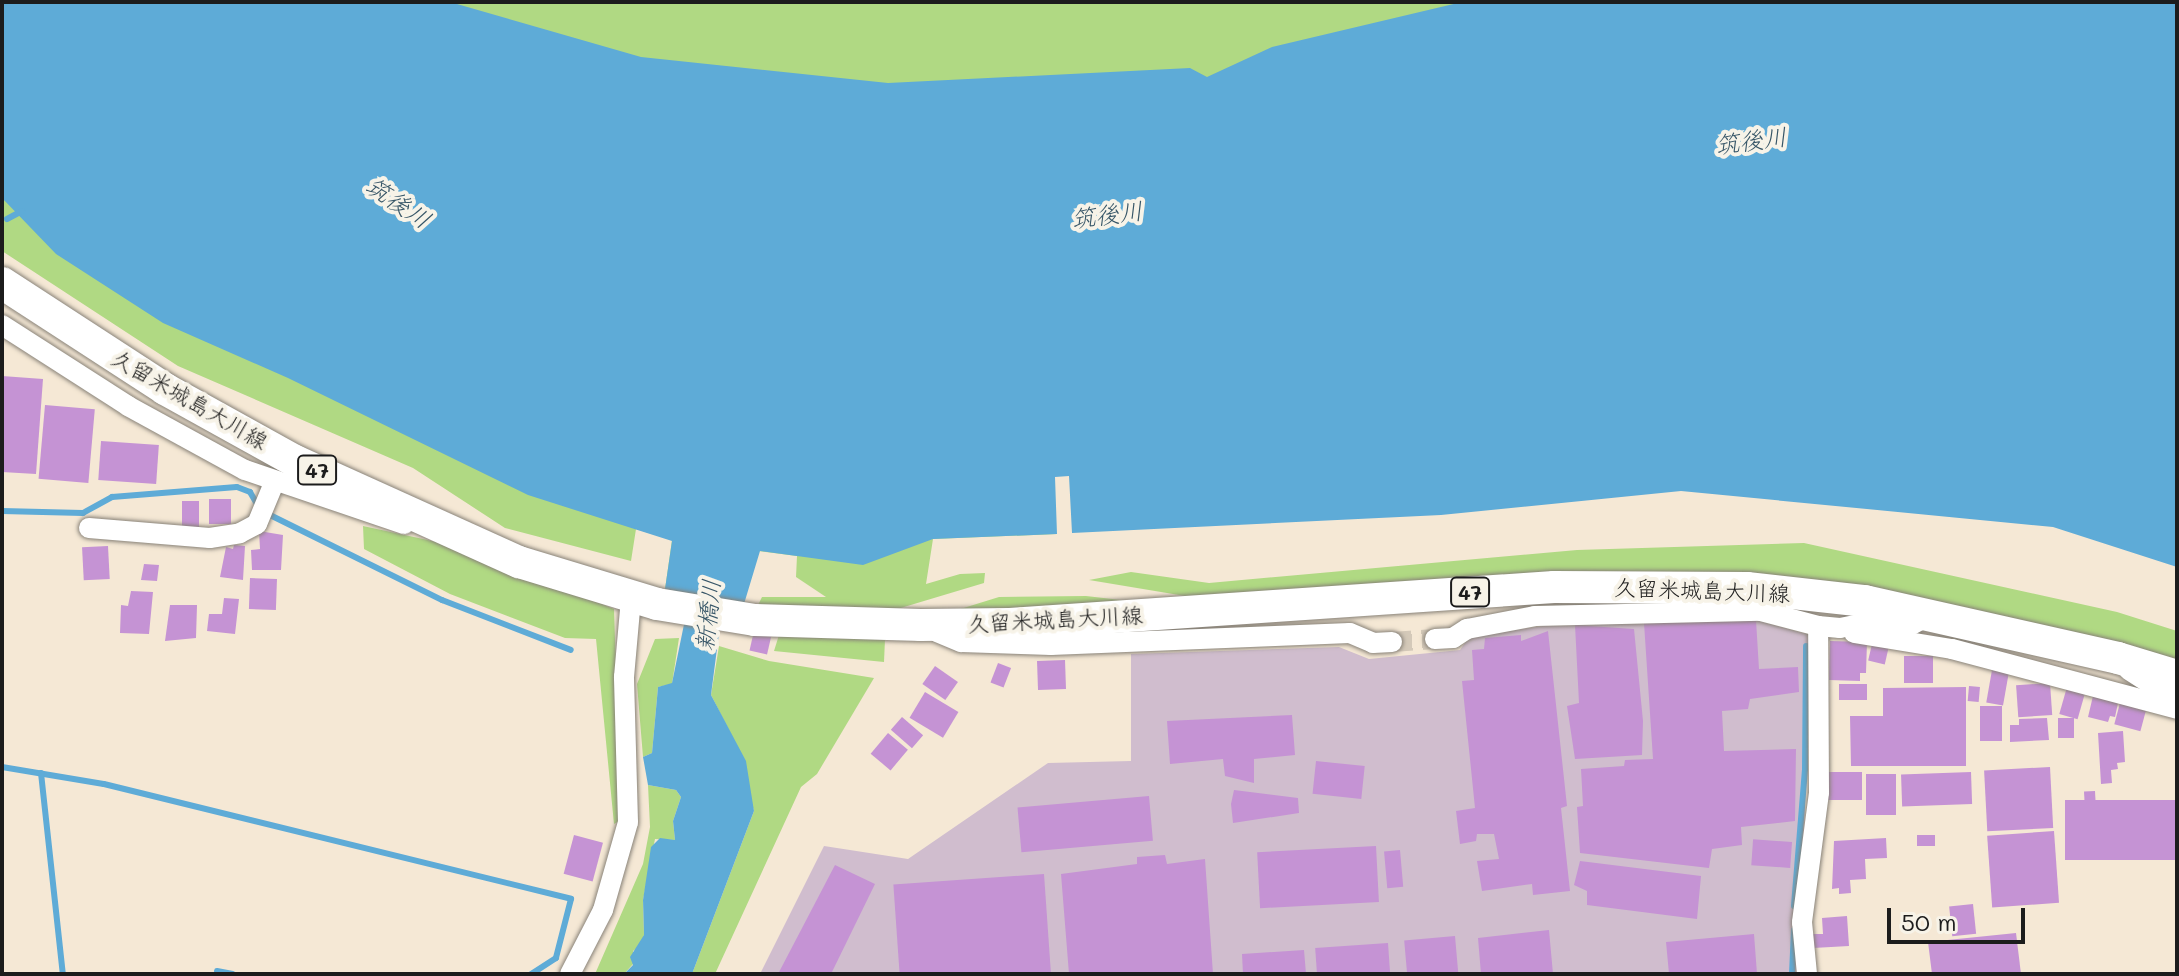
<!DOCTYPE html>
<html>
<head>
<meta charset="utf-8">
<style>
  body { margin:0 }
  #map { position:relative; width:2179px; height:976px; overflow:hidden; background:#f5e8d5; font-family:Mali,"Klee One",sans-serif }
  div>[style] { position:absolute }
  [style*='--x'] { left:calc(var(--x)*1px); top:calc(var(--y)*1px); width:calc(var(--w)*1px); rotate:calc(var(--a)*1deg) }
  .industrial>* { inset:0; background:#d0bdce }
  .green>* { inset:0; background:#b0d983 }
  .water>* { inset:0; background:#5eabd7 }
  .stream>* { height:6px; margin:-3px; padding:0 3px; transform-origin:3px; border-radius:3px; background:#5eabd7 }
  .building>* { inset:0; background:#c593d4; transform-origin:0 0 }
  .minor-tunnel>* { height:20px; margin-top:-10px; transform-origin:0; background:repeating-linear-gradient(90deg,#d4c9b9 0 20px,transparent 0 30px) }
  .roads { filter:drop-shadow(0 0 2px #888278) drop-shadow(0 0 2px #888278) }
  .minor>* { height:20px; margin:-10px; padding:0 10px; transform-origin:10px; border-radius:10px; background:#fff }
  .primary>* { height:32px; margin:-16px; padding:0 16px; transform-origin:16px; border-radius:16px; background:#fff }
  span { translate:-50% -50%; white-space:nowrap; text-align:center; line-height:1.15; -webkit-text-stroke:8px #f7f3e8; paint-order:stroke }
  .shield-label span { padding:2px 6px; background:#f7f3e8; border:2px solid; border-radius:6px; -webkit-text-stroke-width:0 }
  .shield-label { font-size:20px; color:#1c1c1c; font-weight:700 }
  .street-label { font-size:22px; color:#1c1c1c }
  .water-label { font-size:24px; color:#365567; font-style:italic }
  .frame { position:absolute; inset:0; border:4px solid #1c1c1c; pointer-events:none }
  .scale { position:absolute; left:1887px; top:908px; width:138px; height:36px; box-sizing:border-box; border:4px solid #1c1c1c; border-top:0; padding-left:10px; font-size:24px; line-height:28px; white-space:nowrap; color:#1c1c1c; -webkit-text-stroke:6px #f7f3e8; paint-order:stroke }
</style>
</head>
<body>
<div id="map">
  <div class="industrial">
    <i style="clip-path:polygon(1756px 620px,1810px 635px,1800px 974px,760px 974px,824px 846px,908px 859px,1048px 763px,1131px 761px,1131px 654px,1339px 647px,1369px 659px,1460px 650px,1469px 637px,1543px 626px)"></i>
  </div>
  <div class="green">
    <i style="clip-path:polygon(411px 2px,1512px 2px,1224px 79px,720px 86px)"></i>
    <i style="clip-path:polygon(2px 117px,695px 545px,665px 589px,672px 540px,636px 529px,631px 561px,505px 528px,413px 468px,178px 366px,2px 251px)"></i>
    <i style="clip-path:polygon(363px 526px,460px 547px,614px 609px,621px 820px,614px 824px,596px 639px,565px 638px,450px 594px,364px 549px)"></i>
    <i style="clip-path:polygon(751px 533px,1057px 534px,933px 539px,926px 584px,960px 574px,985px 573px,984px 583px,884px 613px,756px 609px,762px 597px,826px 597px,796px 577px,797px 556px,759px 551px)"></i>
    <i style="clip-path:polygon(1804px 543px,2117px 612px,2177px 631px,2177px 663px,1924px 600px,1203px 599px,1089px 580px,1131px 572px,1209px 583px,1577px 550px)"></i>
    <i style="clip-path:polygon(1086px 596px,1147px 603px,941px 615px,999px 597px)"></i>
    <i style="clip-path:polygon(779px 635px,885px 639px,884px 662px,774px 651px)"></i>
    <i style="clip-path:polygon(679px 638px,672px 684px,658px 687px,652px 753px,643px 757px,637px 684px,655px 639px)"></i>
    <i style="clip-path:polygon(719px 646px,769px 661px,874px 678px,817px 774px,801px 787px,715px 974px,692px 974px,754px 811px,734px 740px,711px 695px)"></i>
    <i style="clip-path:polygon(648px 785px,676px 790px,681px 797px,673px 821px,675px 840px,655px 839px,643px 900px,644px 935px,642px 944px,633px 951px,633px 964px,624px 974px,595px 974px,643px 864px,650px 827px)"></i>
  </div>
  <div class="water">
    <i style="clip-path:polygon(2px 2px,450px 2px,641px 57px,888px 83px,1190px 68px,1207px 77px,1272px 47px,1462px 2px,2177px 2px,2177px 567px,2053px 527px,1681px 491px,1441px 515px,1072px 533px,1069px 476px,1055px 477px,1057px 534px,933px 539px,863px 565px,760px 551px,744px 604px,723px 602px,711px 695px,746px 761px,754px 811px,692px 974px,624px 974px,633px 965px,630px 957px,644px 935px,643px 900px,651px 847px,660px 838px,675px 840px,673px 821px,681px 797px,676px 790px,648px 785px,643px 757px,652px 753px,658px 687px,672px 683px,690px 595px,665px 589px,672px 541px,528px 495px,288px 378px,163px 323px,56px 254px,2px 198px)"></i>
  </div>
  <div class="stream">
    <i style="--x:7;--y:219;--w:17;--a:-28"></i>
    <i style="--x:2;--y:511;--w:81;--a:1.4"></i>
    <i style="--x:83;--y:513;--w:33;--a:-29"></i>
    <i style="--x:112;--y:497;--w:125;--a:-4.6"></i>
    <i style="--x:237;--y:487;--w:14;--a:21"></i>
    <i style="--x:250;--y:492;--w:16;--a:60"></i>
    <i style="--x:270;--y:515;--w:192;--a:26.3"></i>
    <i style="--x:442;--y:600;--w:138;--a:21.2"></i>
    <i style="--x:2;--y:767;--w:103;--a:9.5"></i>
    <i style="--x:104;--y:784;--w:481;--a:13.8"></i>
    <i style="--x:571;--y:899;--w:61;--a:104.3"></i>
    <i style="--x:556;--y:958;--w:30;--a:147"></i>
    <i style="--x:41;--y:773;--w:202;--a:83.8"></i>
    <i style="--x:1794;--y:906;--w:137;--a:-85.4"></i>
    <i style="--x:1805;--y:769;--w:123;--a:-89.5"></i>
    <i style="--x:217;--y:971;--w:16;--a:11"></i>
    <i style="--x:1792;--y:974;--w:44;--a:-87.4"></i>
  </div>
  <div class="building">
    <i style="clip-path:polygon(2px 376px,43px 379px,36px 474px,2px 472px)"></i>
    <i style="left:45px;top:405px;width:50px;height:74px;rotate:5deg"></i>
    <i style="left:101px;top:441px;width:58px;height:39px;rotate:4deg"></i>
    <i style="left:231px;top:499px;width:25px;height:22px;rotate:90deg"></i>
    <i style="left:182px;top:501px;width:17px;height:27px"></i>
    <i style="clip-path:polygon(259px 531px,283px 535px,281px 570px,252px 570px,251px 550px,260px 549px)"></i>
    <i style="clip-path:polygon(234px 545px,245px 546px,243px 580px,220px 577px,226px 547px,233px 549px)"></i>
    <i style="left:108px;top:546px;width:33px;height:26px;rotate:87deg"></i>
    <i style="clip-path:polygon(144px 564px,159px 565px,157px 581px,141px 580px)"></i>
    <i style="left:250px;top:578px;width:27px;height:31px;rotate:2deg"></i>
    <i style="clip-path:polygon(131px 591px,153px 592px,149px 634px,120px 633px,121px 605px,128px 606px)"></i>
    <i style="clip-path:polygon(224px 598px,239px 599px,235px 634px,207px 631px,209px 614px,222px 614px)"></i>
    <i style="clip-path:polygon(170px 605px,197px 605px,196px 638px,165px 641px)"></i>
    <i style="clip-path:polygon(1756px 620px,1759px 669px,1798px 667px,1799px 692px,1750px 699px,1748px 709px,1722px 711px,1724px 751px,1796px 749px,1795px 821px,1741px 827px,1742px 845px,1712px 849px,1709px 868px,1580px 853px,1577px 807px,1583px 806px,1581px 769px,1624px 766px,1625px 760px,1653px 759px,1644px 623px)"></i>
    <i style="clip-path:polygon(1575px 625px,1634px 629px,1643px 721px,1642px 755px,1575px 759px,1567px 706px,1579px 703px)"></i>
    <i style="left:754px;top:631px;width:18px;height:20px;rotate:13deg"></i>
    <i style="clip-path:polygon(1548px 631px,1567px 806px,1561px 808px,1570px 891px,1533px 895px,1532px 884px,1482px 891px,1477px 861px,1499px 859px,1494px 834px,1477px 834px,1476px 841px,1460px 844px,1456px 811px,1475px 808px,1462px 681px,1474px 680px,1472px 650px,1484px 649px,1485px 638px,1521px 635px,1521px 641px)"></i>
    <i style="clip-path:polygon(1830px 641px,1867px 642px,1866px 673px,1860px 673px,1860px 681px,1829px 680px)"></i>
    <i style="left:1872px;top:644px;width:17px;height:17px;rotate:13deg"></i>
    <i style="left:1904px;top:656px;width:29px;height:27px"></i>
    <i style="left:1065px;top:660px;width:29px;height:28px;rotate:88deg"></i>
    <i style="left:998px;top:663px;width:14px;height:21px;rotate:21deg"></i>
    <i style="left:935px;top:666px;width:28px;height:22px;rotate:35deg"></i>
    <i style="left:1992px;top:670px;width:17px;height:33px;rotate:10deg"></i>
    <i style="left:2050px;top:683px;width:32px;height:34px;rotate:86deg"></i>
    <i style="left:1839px;top:684px;width:28px;height:16px"></i>
    <i style="left:1969px;top:686px;width:11px;height:15px;rotate:5deg"></i>
    <i style="clip-path:polygon(1966px 687px,1966px 766px,1851px 766px,1850px 716px,1883px 716px,1883px 688px)"></i>
    <i style="left:2067px;top:687px;width:19px;height:28px;rotate:16deg"></i>
    <i style="left:925px;top:692px;width:39px;height:30px;rotate:31deg"></i>
    <i style="clip-path:polygon(2093px 696px,2118px 703px,2115px 717px,2110px 716px,2108px 722px,2088px 717px)"></i>
    <i style="left:2120px;top:703px;width:27px;height:22px;rotate:15deg"></i>
    <i style="left:1980px;top:706px;width:22px;height:35px"></i>
    <i style="clip-path:polygon(1292px 715px,1295px 755px,1254px 759px,1254px 783px,1225px 776px,1223px 759px,1170px 764px,1167px 721px)"></i>
    <i style="left:902px;top:717px;width:28px;height:17px;rotate:41deg"></i>
    <i style="clip-path:polygon(2047px 718px,2049px 740px,2010px 742px,2010px 725px,2019px 725px,2019px 719px)"></i>
    <i style="left:2074px;top:718px;width:20px;height:16px;rotate:90deg"></i>
    <i style="clip-path:polygon(2123px 731px,2125px 762px,2117px 763px,2118px 769px,2111px 770px,2112px 783px,2101px 784px,2098px 733px)"></i>
    <i style="left:888px;top:733px;width:26px;height:27px;rotate:40deg"></i>
    <i style="left:1316px;top:761px;width:49px;height:33px;rotate:6deg"></i>
    <i style="left:2050px;top:767px;width:61px;height:66px;rotate:87deg"></i>
    <i style="left:1828px;top:772px;width:34px;height:28px"></i>
    <i style="left:1971px;top:772px;width:32px;height:70px;rotate:88deg"></i>
    <i style="left:1866px;top:774px;width:30px;height:41px"></i>
    <i style="clip-path:polygon(1234px 790px,1298px 798px,1299px 813px,1233px 823px,1231px 804px)"></i>
    <i style="left:2095px;top:791px;width:19px;height:11px;rotate:87deg"></i>
    <i style="left:1149px;top:796px;width:45px;height:132px;rotate:85deg"></i>
    <i style="left:2177px;top:800px;width:60px;height:112px;rotate:90deg"></i>
    <i style="left:2054px;top:831px;width:72px;height:67px;rotate:86deg"></i>
    <i style="left:574px;top:835px;width:30px;height:40px;rotate:15deg"></i>
    <i style="left:1935px;top:835px;width:11px;height:18px;rotate:90deg"></i>
    <i style="clip-path:polygon(1886px 838px,1887px 858px,1865px 859px,1866px 879px,1850px 880px,1851px 893px,1839px 894px,1839px 888px,1832px 889px,1834px 841px)"></i>
    <i style="left:1792px;top:842px;width:26px;height:39px;rotate:94deg"></i>
    <i style="left:1376px;top:846px;width:56px;height:119px;rotate:87deg"></i>
    <i style="left:1400px;top:850px;width:37px;height:16px;rotate:85deg"></i>
    <i style="clip-path:polygon(1165px 855px,1167px 864px,1205px 859px,1213px 974px,1069px 974px,1061px 874px,1137px 864px,1137px 857px)"></i>
    <i style="clip-path:polygon(1580px 861px,1701px 876px,1697px 919px,1587px 905px,1587px 891px,1574px 885px)"></i>
    <i style="clip-path:polygon(835px 865px,875px 884px,831px 974px,778px 974px)"></i>
    <i style="left:1044px;top:874px;width:100px;height:151px;rotate:86deg"></i>
    <i style="left:1973px;top:904px;width:30px;height:24px;rotate:84deg"></i>
    <i style="clip-path:polygon(1847px 916px,1849px 946px,1813px 948px,1812px 934px,1823px 934px,1822px 918px)"></i>
    <i style="clip-path:polygon(1549px 930px,1553px 974px,1481px 974px,1478px 938px)"></i>
    <i style="clip-path:polygon(2016px 933px,2021px 974px,1932px 974px,1928px 942px)"></i>
    <i style="clip-path:polygon(1754px 934px,1757px 974px,1669px 974px,1666px 942px)"></i>
    <i style="left:1455px;top:936px;width:38px;height:51px;rotate:85deg"></i>
    <i style="left:1388px;top:943px;width:31px;height:73px;rotate:86deg"></i>
    <i style="clip-path:polygon(1304px 950px,1306px 974px,1243px 974px,1242px 954px)"></i>
  </div>
  <div class="minor-tunnel">
    <i style="--x:1392;--y:642;--w:43;--a:-4"></i>
  </div>
  <div class="roads">
    <div class="minor">
      <i style="--x:2;--y:325;--w:150;--a:32.7"></i>
      <i style="--x:128;--y:406;--w:133;--a:28.7"></i>
      <i style="--x:245;--y:470;--w:168;--a:18.8"></i>
      <i style="--x:89;--y:528;--w:121;--a:4.7"></i>
      <i style="--x:210;--y:538;--w:30;--a:-9"></i>
      <i style="--x:240;--y:533;--w:19;--a:-28"></i>
      <i style="--x:257;--y:524;--w:44;--a:-67.5"></i>
      <i style="--x:937;--y:632;--w:26;--a:23"></i>
      <i style="--x:961;--y:642;--w:90;--a:1.9"></i>
      <i style="--x:1051;--y:645;--w:299;--a:-2.3"></i>
      <i style="--x:1350;--y:633;--w:25;--a:23"></i>
      <i style="--x:1373;--y:643;--w:19;--a:-3"></i>
      <i style="--x:1854;--y:633;--w:99;--a:9.3"></i>
      <i style="--x:1952;--y:649;--w:233;--a:14.9"></i>
      <i style="--x:1435;--y:639;--w:18;--a:-3"></i>
      <i style="--x:1453;--y:638;--w:17;--a:-33"></i>
      <i style="--x:1467;--y:629;--w:69;--a:-10.8"></i>
      <i style="--x:1535;--y:616;--w:226;--a:-1.3"></i>
      <i style="--x:1761;--y:611;--w:59;--a:14.7"></i>
      <i style="--x:2129;--y:670;--w:57;--a:32.9"></i>
      <i style="--x:570;--y:974;--w:72;--a:-62.7"></i>
      <i style="--x:603;--y:910;--w:91;--a:-74.1"></i>
      <i style="--x:628;--y:822;--w:145;--a:-91.6"></i>
      <i style="--x:624;--y:677;--w:79;--a:-84.9"></i>
      <i style="--x:1807;--y:974;--w:52;--a:-95.5"></i>
      <i style="--x:1802;--y:922;--w:131;--a:-82.5"></i>
      <i style="--x:1819;--y:792;--w:166;--a:-90.3"></i>
      <i style="--x:1818;--y:626;--w:22;--a:5"></i>
      <i style="--x:1840;--y:628;--w:20;--a:-11"></i>
      <i style="--x:1860;--y:624;--w:53;--a:0"></i>
      <i style="--x:1913;--y:624;--w:9;--a:-27"></i>
    </div>
    <div class="primary">
      <i style="--x:2;--y:283;--w:194;--a:33"></i>
      <i style="--x:165;--y:389;--w:149;--a:29"></i>
      <i style="--x:295;--y:461;--w:246;--a:24.3"></i>
      <i style="--x:519;--y:562;--w:144;--a:16.9"></i>
      <i style="--x:657;--y:604;--w:99;--a:9.3"></i>
      <i style="--x:755;--y:620;--w:166;--a:1.7"></i>
      <i style="--x:921;--y:625;--w:89;--a:-0.6"></i>
      <i style="--x:1010;--y:624;--w:545;--a:-3.89"></i>
      <i style="--x:1554;--y:587;--w:193;--a:0.3"></i>
      <i style="--x:1747;--y:588;--w:119;--a:6.3"></i>
      <i style="--x:1865;--y:601;--w:259;--a:12.7"></i>
      <i style="--x:2118;--y:658;--w:62;--a:17"></i>
    </div>
  </div>
  <div class="shield-label">
    <span style="left:317px;top:470px">47</span>
    <span style="left:1470px;top:592px">47</span>
  </div>
  <div class="street-label">
    <span style="left:190px;top:399px;rotate:30deg">久留米城島大川線</span>
    <span style="left:1702px;top:590px;rotate:2deg">久留米城島大川線</span>
    <span style="left:1055px;top:619px;rotate:-3deg">久留米城島大川線</span>
  </div>
  <div class="water-label">
    <span style="left:1751px;top:140px;rotate:-7deg">筑後川</span>
    <span style="left:399px;top:202px;rotate:34deg">筑後川</span>
    <span style="left:1107px;top:214px;rotate:-7deg">筑後川</span>
    <span style="left:707px;top:615px;rotate:-84deg">新橋川</span>
  </div>
  <div class="frame"></div>
  <div class="scale">50 m</div>
</div>
</body>
</html>
